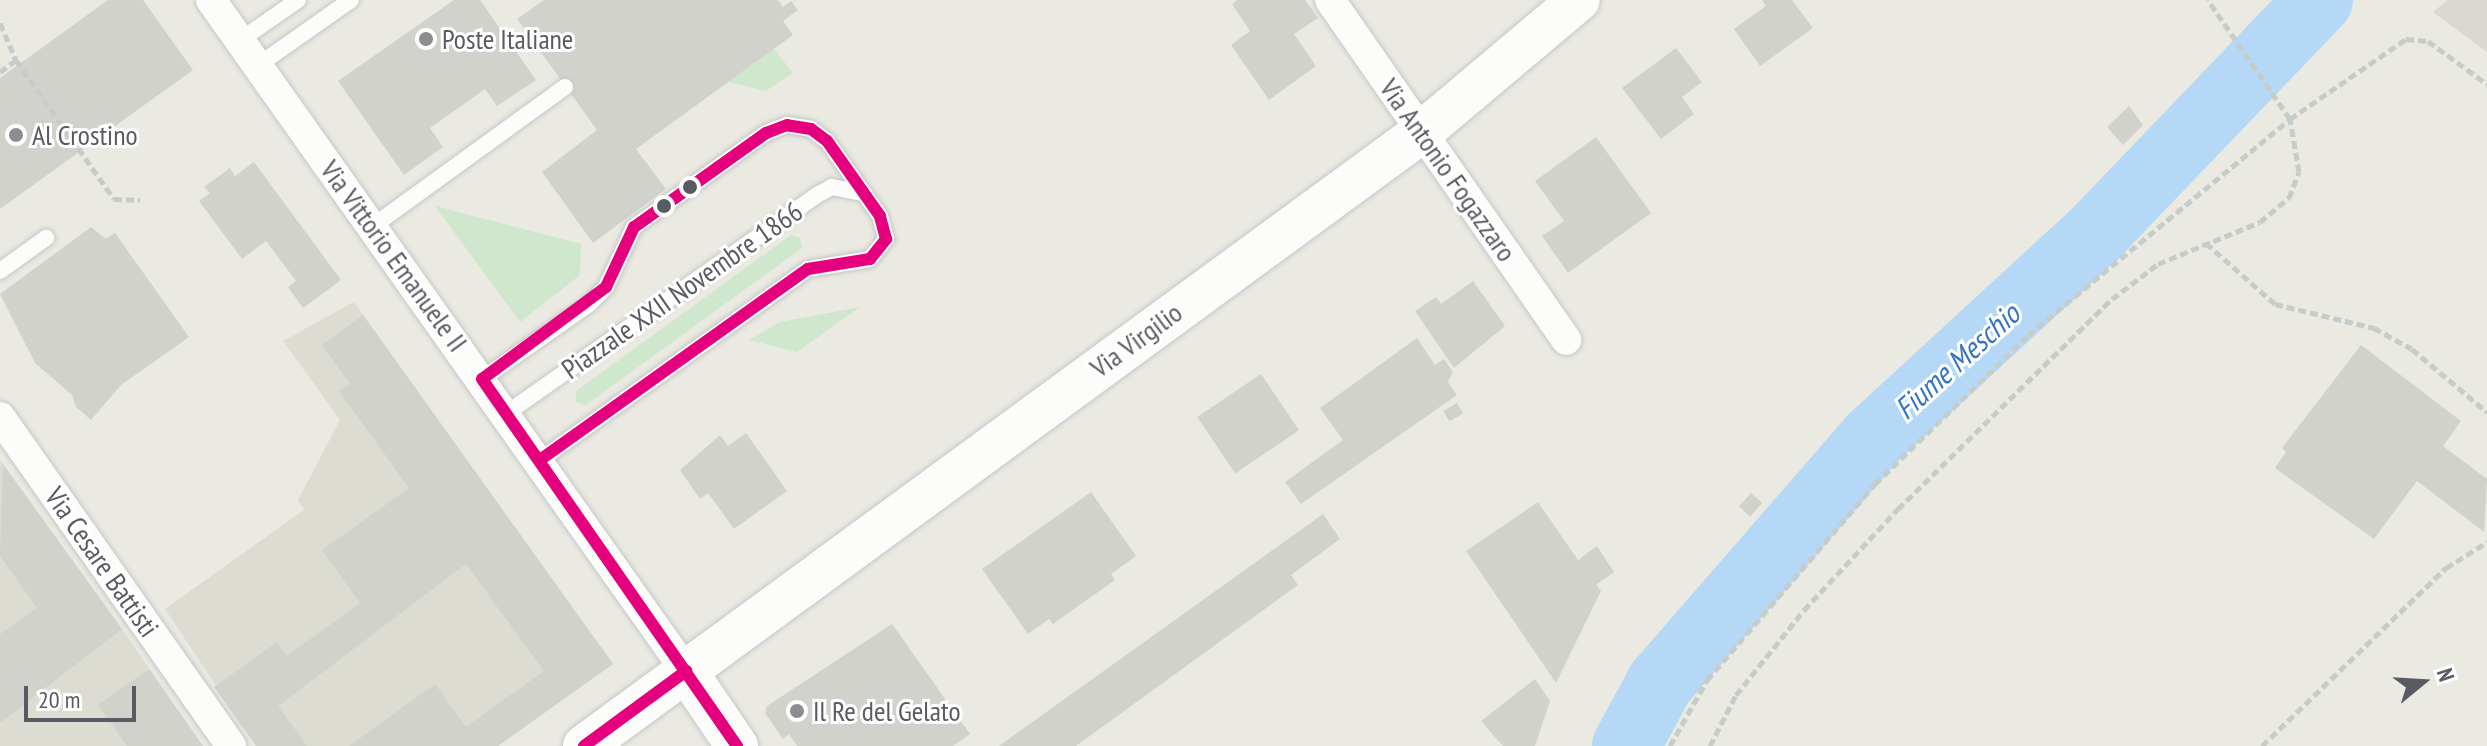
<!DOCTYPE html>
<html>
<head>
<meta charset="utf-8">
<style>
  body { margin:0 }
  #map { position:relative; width:2487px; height:746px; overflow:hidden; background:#eae9e2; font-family:"PT Sans Narrow",sans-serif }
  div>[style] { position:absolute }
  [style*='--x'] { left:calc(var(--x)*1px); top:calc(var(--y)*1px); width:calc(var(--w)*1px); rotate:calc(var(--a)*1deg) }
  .industrial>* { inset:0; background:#d9d8d2 }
  .education>* { inset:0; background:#dcdcd2 }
  .green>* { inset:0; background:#cfe8cd }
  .river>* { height:68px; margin:-34px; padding:0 34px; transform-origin:34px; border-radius:34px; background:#b5d8f6 }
  .building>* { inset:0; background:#d2d2cd; transform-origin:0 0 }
  .path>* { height:5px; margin-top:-2.5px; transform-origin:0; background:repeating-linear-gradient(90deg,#c5ccc9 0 8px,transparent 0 12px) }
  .roads { filter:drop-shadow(0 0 2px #c6c7c5) drop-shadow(0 0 2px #c6c7c5) }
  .service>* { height:16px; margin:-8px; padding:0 8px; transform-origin:8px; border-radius:8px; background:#fcfcfb }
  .minor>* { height:30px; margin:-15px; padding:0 15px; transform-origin:15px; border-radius:15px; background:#fcfcfb }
  .secondary>* { height:42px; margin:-21px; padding:0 21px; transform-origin:21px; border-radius:21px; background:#fcfcfb }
  .bus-1>* { height:12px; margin:-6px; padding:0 6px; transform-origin:6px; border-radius:6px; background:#e5007d }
  .dots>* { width:22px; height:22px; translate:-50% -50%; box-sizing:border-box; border:4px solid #fff; border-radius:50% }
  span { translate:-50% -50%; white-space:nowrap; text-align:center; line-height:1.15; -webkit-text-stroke:6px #fff; paint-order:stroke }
  .poi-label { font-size:28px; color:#585c62 }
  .left { translate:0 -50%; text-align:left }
  .street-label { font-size:28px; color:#585c62 }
  .water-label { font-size:30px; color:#3574c3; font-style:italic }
  .north { position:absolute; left:2383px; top:642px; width:80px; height:80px; -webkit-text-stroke:6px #fff; paint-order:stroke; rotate:72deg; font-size:22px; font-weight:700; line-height:32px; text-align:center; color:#585c62 }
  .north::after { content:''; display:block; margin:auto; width:28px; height:36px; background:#585c62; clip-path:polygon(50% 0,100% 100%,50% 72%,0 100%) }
  .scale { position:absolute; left:24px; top:686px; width:112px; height:36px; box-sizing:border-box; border:4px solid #585c62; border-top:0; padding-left:10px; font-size:24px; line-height:28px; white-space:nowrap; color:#585c62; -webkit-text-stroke:6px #fff; paint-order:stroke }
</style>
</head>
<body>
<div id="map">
  <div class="industrial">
    <i style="clip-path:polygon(2448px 0,2487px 0,2487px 52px,2433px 12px)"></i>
  </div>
  <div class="education">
    <i style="clip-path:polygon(354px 302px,613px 664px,498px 746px,256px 746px,165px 609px,304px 510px,298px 500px,340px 420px,283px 341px)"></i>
    <i style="clip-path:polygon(0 460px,122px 629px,203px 746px,0 746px)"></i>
  </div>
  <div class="green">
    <i style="clip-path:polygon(774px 49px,793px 73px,766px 91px,728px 82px)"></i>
    <i style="clip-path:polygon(435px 206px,581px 244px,580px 275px,520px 322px)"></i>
    <i style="clip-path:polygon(791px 235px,800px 238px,802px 248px,586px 405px,576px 402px,576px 391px)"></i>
    <i style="clip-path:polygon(860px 307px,797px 352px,749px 340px,780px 322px)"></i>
  </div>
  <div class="river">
    <i style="--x:1626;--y:746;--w:72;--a:-61.6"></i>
    <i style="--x:1660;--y:683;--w:325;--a:-49"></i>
    <i style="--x:1873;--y:438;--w:300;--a:-42.6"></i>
    <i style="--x:2094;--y:235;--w:325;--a:-46.2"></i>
  </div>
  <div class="building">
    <i style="clip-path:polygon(108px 0,143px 0,193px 70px,0 209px,0 78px)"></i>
    <i style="clip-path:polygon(454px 0,480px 0,536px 80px,497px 106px,485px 89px,430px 128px,443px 147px,404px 175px,338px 81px)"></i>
    <i style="clip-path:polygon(544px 0,778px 0,783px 7px,791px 1px,798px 10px,783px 21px,793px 35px,636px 149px,666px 189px,593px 243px,542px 172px,597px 130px,517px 19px)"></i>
    <i style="clip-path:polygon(1237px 0,1305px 0,1318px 18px,1294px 34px,1316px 66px,1269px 100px,1231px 45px,1250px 31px,1232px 4px)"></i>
    <i style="clip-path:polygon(1762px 0,1792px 0,1813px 28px,1760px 66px,1734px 29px,1766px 6px)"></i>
    <i style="clip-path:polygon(1676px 48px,1702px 82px,1682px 97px,1694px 114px,1661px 139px,1622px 88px)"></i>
    <i style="clip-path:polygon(2129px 106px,2143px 125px,2123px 145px,2107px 127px)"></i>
    <i style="clip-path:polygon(1596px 137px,1651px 213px,1568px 273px,1542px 236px,1564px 221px,1535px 181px)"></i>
    <i style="clip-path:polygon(254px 162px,341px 280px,303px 308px,288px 287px,296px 281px,266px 241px,242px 259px,199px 201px,210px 193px,204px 187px,230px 168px,235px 176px)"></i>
    <i style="clip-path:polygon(91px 227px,106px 239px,115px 233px,189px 337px,121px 385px,91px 420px,76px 407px,72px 395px,35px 363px,0 294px)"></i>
    <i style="clip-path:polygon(1473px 281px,1505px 326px,1454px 368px,1415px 311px,1436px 297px,1441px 304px)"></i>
    <i style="clip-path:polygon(363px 315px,613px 664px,498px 746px,349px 746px,435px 684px,466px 727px,544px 671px,466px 564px,278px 706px,307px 746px,256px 746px,214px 687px,277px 642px,287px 656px,360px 603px,322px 550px,409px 488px,339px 391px,350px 384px,322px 345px)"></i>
    <i style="clip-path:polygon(1417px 338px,1435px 365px,1444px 359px,1453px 372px,1448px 382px,1457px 395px,1301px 504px,1285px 482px,1343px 440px,1320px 408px)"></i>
    <i style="clip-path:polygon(2361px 345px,2461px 421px,2443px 446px,2487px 479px,2484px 532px,2417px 481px,2374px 539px,2275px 468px,2286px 452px,2282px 448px)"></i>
    <i style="left:1261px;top:374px;width:68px;height:77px;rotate:56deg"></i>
    <i style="left:1457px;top:403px;width:12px;height:16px;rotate:59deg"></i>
    <i style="clip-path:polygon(746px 433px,787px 491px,734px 529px,708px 493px,700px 499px,680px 470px,720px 435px,728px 446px)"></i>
    <i style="clip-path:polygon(3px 464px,122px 629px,0 723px,0 634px,37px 608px,0 556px)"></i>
    <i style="clip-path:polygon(1091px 492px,1136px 556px,1111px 574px,1115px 580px,1053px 624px,1049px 619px,1028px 634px,982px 569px)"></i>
    <i style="left:1751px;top:493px;width:15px;height:18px;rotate:42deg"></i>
    <i style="clip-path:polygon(1538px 502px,1578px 560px,1597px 546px,1614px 572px,1596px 585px,1601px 591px,1556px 683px,1466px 551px)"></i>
    <i style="clip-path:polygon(1323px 514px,1340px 539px,1291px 575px,1298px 585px,1076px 746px,999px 746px)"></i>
    <i style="clip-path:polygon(892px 624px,970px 734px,953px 746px,797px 746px,789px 734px,783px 739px,765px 713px,767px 706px)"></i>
    <i style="clip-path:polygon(149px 669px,203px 746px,127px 746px,98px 705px)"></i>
    <i style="clip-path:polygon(1535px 679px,1550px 701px,1535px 746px,1503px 746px,1481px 721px)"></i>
  </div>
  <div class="path">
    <i style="--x:0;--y:23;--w:40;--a:66.6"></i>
    <i style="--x:16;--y:60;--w:170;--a:54.8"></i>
    <i style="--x:114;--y:199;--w:26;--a:2"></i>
    <i style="--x:0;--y:72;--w:20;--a:-37"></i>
    <i style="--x:2206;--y:243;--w:92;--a:41.5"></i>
    <i style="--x:2275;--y:304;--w:102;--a:13.6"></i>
    <i style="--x:2374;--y:328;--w:43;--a:28.9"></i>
    <i style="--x:2412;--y:349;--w:98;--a:40"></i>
    <i style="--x:1670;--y:746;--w:76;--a:-60.7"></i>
    <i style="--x:1707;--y:680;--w:258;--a:-49.4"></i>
    <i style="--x:1875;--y:484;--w:214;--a:-44.2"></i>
    <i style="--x:2028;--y:335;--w:340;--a:-39.5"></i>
    <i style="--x:2290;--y:119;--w:141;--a:-34.6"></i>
    <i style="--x:2406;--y:39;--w:22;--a:5"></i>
    <i style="--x:2428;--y:41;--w:73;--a:36.1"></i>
    <i style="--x:1710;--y:746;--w:57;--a:-63"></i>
    <i style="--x:1736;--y:695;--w:109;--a:-51.3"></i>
    <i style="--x:1804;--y:610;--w:138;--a:-47.1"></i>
    <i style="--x:1898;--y:509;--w:300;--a:-44.5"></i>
    <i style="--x:2112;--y:299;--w:58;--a:-37.3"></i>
    <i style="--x:2158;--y:264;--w:110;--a:-22.4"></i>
    <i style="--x:2260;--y:222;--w:38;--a:-40"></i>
    <i style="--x:2289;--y:198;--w:28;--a:-69"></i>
    <i style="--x:2299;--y:172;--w:54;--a:-99.6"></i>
    <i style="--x:2290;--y:119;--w:145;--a:-124.6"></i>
    <i style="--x:2262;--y:746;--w:256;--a:-44.1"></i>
    <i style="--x:2446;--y:568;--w:49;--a:-32.4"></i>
  </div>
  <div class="roads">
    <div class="service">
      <i style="--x:239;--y:41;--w:72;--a:-34.8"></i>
      <i style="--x:257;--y:66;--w:115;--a:-35.1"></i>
      <i style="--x:373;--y:226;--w:237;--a:-35.9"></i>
      <i style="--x:0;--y:271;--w:57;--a:-35.7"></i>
      <i style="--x:482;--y:379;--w:131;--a:-35"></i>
      <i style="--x:589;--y:304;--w:24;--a:-45"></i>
      <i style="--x:606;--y:287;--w:66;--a:-65"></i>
      <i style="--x:634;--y:227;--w:162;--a:-35.5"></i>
      <i style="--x:766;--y:133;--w:22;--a:-21"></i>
      <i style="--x:787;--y:125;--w:24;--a:9"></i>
      <i style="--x:811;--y:129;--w:20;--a:37"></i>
      <i style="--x:827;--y:141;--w:92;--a:54.8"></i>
      <i style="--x:880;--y:216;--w:24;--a:75"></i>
      <i style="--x:886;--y:239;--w:26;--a:129"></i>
      <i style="--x:870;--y:259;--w:63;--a:170.8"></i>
      <i style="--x:808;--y:269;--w:329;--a:144.5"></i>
      <i style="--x:507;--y:413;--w:379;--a:-35.1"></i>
      <i style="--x:817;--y:195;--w:17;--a:-28"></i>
      <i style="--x:832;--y:187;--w:33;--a:11"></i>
    </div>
    <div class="minor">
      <i style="--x:211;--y:0;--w:822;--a:54.71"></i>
      <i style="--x:1330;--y:0;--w:414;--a:55.2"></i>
      <i style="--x:0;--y:417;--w:402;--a:54.9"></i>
    </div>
    <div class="secondary">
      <i style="--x:686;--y:671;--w:91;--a:55.8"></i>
      <i style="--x:584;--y:746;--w:1039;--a:-36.23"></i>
      <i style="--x:1422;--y:132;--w:205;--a:-40.1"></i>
    </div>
  </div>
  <div class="bus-1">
    <i style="--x:540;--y:460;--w:329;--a:-35.5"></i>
    <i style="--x:808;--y:269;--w:63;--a:-9.2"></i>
    <i style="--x:870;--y:259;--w:26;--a:-51"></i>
    <i style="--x:886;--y:239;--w:24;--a:-105"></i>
    <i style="--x:880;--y:216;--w:92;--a:-125.2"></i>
    <i style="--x:827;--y:141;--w:20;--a:-143"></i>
    <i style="--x:811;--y:129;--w:24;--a:-171"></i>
    <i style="--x:787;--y:125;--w:22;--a:159"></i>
    <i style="--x:766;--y:133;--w:162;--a:144.5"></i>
    <i style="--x:634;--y:227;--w:66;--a:115"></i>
    <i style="--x:606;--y:287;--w:154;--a:143.4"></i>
    <i style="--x:482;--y:379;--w:447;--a:55.2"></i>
    <i style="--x:584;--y:746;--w:127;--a:-36.3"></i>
  </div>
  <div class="dots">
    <i style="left:426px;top:39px;background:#8b8d8f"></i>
    <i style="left:16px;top:135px;background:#8b8d8f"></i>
    <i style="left:690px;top:187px;background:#585c62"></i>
    <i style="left:664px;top:206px;background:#585c62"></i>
    <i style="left:797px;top:711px;background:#8b8d8f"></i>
  </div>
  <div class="poi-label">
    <span class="left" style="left:442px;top:39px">Poste Italiane</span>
    <span class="left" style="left:32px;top:135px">Al Crostino</span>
    <span class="left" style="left:813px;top:711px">Il Re del Gelato</span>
  </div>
  <div class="street-label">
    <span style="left:1448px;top:170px;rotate:55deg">Via Antonio Fogazzaro</span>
    <span style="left:394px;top:256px;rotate:54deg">Via Vittorio Emanuele II</span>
    <span style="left:682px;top:290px;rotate:-35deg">Piazzale XXII Novembre 1866</span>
    <span style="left:1136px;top:340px;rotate:-36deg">Via Virgilio</span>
    <span style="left:102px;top:562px;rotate:55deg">Via Cesare Battisti</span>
  </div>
  <div class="water-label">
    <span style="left:1957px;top:361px;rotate:-42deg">Fiume Meschio</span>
  </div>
  <div class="north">N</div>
  <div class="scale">20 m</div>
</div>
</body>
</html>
